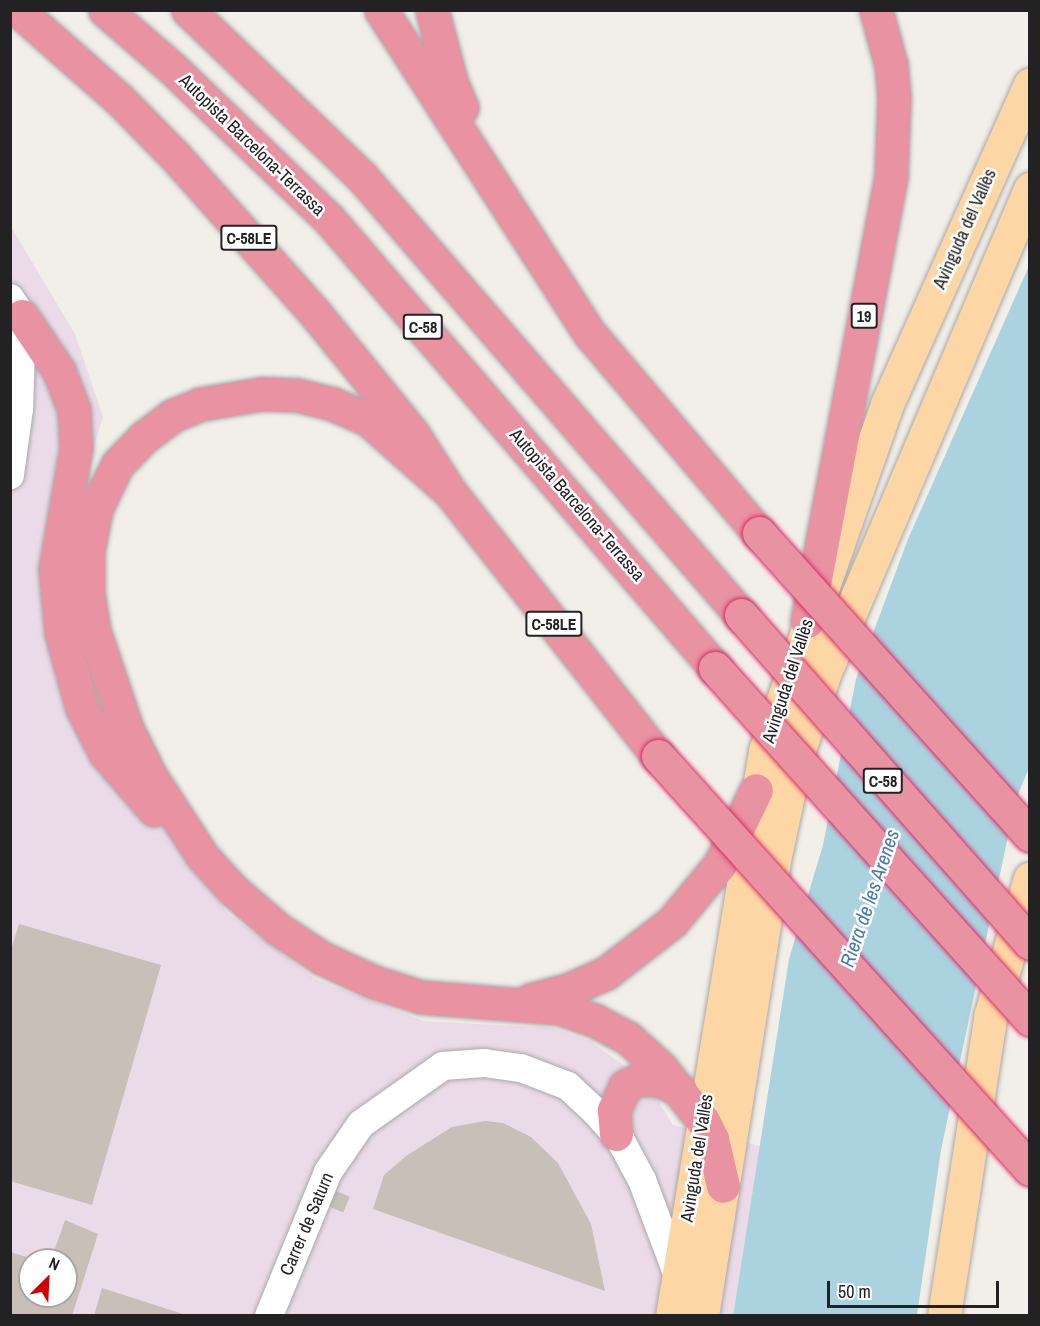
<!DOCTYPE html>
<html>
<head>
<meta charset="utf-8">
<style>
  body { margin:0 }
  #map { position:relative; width:1040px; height:1326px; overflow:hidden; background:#f2efe9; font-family:"Archivo Narrow",sans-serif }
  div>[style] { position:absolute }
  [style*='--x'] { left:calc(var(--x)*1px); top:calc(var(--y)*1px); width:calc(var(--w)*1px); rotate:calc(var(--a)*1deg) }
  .industrial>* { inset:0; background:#ebdbe8 }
  .water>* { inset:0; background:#aad3df }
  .building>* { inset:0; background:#c7bfb8; transform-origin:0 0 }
  .roads { filter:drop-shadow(0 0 2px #a9a9a9) drop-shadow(0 0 2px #a9a9a9) }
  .minor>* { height:28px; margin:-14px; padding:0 14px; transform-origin:14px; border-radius:14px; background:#fff }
  .major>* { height:33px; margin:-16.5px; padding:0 16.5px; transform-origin:16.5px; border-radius:16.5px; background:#fcd6a4 }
  .highway>* { height:33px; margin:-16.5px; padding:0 16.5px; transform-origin:16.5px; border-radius:16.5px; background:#e892a2 }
  .bridges { filter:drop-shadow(0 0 2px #dc2a67) drop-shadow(0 0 2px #dc2a67) }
  .highway-bridge>* { height:33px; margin:-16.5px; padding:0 16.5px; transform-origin:16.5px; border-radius:16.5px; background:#e892a2 }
  span { translate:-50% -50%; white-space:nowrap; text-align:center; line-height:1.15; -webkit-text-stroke:5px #fff; paint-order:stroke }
  .shield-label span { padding:2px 4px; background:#fff; border:2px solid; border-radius:4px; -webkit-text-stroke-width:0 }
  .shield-label { font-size:16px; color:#222; font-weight:700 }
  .street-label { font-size:18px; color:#222 }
  .water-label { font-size:20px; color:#4a7aab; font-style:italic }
  .frame { position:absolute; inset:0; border:12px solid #222; pointer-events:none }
  .north { position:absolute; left:18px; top:1248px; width:60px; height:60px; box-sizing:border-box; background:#fff; border:2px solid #a7a7a7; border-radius:50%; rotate:24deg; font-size:16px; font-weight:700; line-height:24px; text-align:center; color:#222 }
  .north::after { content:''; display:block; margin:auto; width:21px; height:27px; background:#d40000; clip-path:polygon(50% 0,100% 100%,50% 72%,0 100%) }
  .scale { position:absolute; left:827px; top:1281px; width:172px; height:27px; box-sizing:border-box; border:3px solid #222; border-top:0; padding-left:8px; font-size:18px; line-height:21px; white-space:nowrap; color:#222; -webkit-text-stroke:4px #fff; paint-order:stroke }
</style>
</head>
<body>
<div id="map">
  <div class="industrial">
    <i style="clip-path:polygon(evenodd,10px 225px,75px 334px,103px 417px,80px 492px,68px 583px,86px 664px,130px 769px,227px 913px,317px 980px,423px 1021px,553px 1028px,590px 1041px,626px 1067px,657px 1099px,673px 1125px,760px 1146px,733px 1315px,11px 1315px,10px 225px,30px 1260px,66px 1260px,66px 1296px,30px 1296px,30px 1260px)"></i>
  </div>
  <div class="water">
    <i style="clip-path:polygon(1029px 266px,1029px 768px,1016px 799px,941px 1150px,917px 1315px,733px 1316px,789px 959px,823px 845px,856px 679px,908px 539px)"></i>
  </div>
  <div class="building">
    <i style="clip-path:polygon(19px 924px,161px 965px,92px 1205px,10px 1181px,10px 953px)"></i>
    <i style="clip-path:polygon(485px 1121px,503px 1123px,531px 1137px,558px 1163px,591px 1224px,605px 1291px,373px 1209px,384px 1175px,406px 1156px,452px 1127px)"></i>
    <i style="left:336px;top:1191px;width:15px;height:17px;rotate:23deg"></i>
    <i style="clip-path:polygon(65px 1220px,98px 1234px,72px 1316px,10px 1316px,10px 1252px,30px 1258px,30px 1296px,66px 1296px,66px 1260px,51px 1260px)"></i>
    <i style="clip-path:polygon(102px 1288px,186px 1315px,186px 1316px,94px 1316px)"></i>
  </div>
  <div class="roads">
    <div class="minor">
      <i style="--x:10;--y:298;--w:22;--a:56"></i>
      <i style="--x:22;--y:316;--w:93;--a:91.8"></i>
      <i style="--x:19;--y:409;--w:67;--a:97.8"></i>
      <i style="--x:269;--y:1316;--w:156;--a:-67.7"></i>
      <i style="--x:328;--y:1172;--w:58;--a:-55.5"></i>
      <i style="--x:361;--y:1124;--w:100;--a:-35.3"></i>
      <i style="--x:443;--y:1066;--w:41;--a:-4.2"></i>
      <i style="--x:484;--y:1063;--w:37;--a:8"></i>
      <i style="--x:521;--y:1068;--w:50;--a:21"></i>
      <i style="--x:568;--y:1086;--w:38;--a:43"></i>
      <i style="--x:596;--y:1112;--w:38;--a:49"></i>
      <i style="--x:621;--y:1141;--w:44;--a:61.7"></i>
      <i style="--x:642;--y:1180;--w:103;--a:69.4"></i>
    </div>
    <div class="major">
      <i style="--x:672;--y:1316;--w:573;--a:-80.65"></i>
      <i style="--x:765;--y:751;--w:368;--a:-70.6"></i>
      <i style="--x:887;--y:404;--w:350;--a:-65.9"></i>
      <i style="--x:702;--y:1316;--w:471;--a:-81"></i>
      <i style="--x:776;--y:851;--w:91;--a:-77.9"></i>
      <i style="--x:795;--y:762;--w:95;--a:-71.6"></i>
      <i style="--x:825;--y:672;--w:525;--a:-67"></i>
      <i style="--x:944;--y:1316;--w:306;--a:-81.2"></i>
      <i style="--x:991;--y:1014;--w:141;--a:-74"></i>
    </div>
    <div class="highway">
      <i style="--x:18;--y:10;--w:135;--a:41.4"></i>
      <i style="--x:119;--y:99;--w:80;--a:45.5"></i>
      <i style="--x:175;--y:156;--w:209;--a:48.3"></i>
      <i style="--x:314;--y:312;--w:157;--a:50.9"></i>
      <i style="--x:413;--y:434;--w:69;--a:57.5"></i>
      <i style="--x:450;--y:492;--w:336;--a:51.8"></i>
      <i style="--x:105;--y:10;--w:89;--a:40.9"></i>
      <i style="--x:172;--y:68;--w:216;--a:43.9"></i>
      <i style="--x:328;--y:218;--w:594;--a:49.3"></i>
      <i style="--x:188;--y:10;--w:241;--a:43.8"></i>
      <i style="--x:362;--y:177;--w:579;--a:49.13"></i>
      <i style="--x:381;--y:10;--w:386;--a:57.2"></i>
      <i style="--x:590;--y:334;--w:261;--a:49.7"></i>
      <i style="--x:432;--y:10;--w:74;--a:75.2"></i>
      <i style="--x:451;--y:82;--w:28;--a:67"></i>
      <i style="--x:22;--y:316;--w:66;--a:56.1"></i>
      <i style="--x:59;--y:371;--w:42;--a:69"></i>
      <i style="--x:74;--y:410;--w:38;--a:87"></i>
      <i style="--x:76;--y:448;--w:123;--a:99.8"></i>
      <i style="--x:55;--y:569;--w:63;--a:84.6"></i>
      <i style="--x:61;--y:632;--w:34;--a:75"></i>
      <i style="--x:70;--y:665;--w:45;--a:74.4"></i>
      <i style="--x:82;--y:708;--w:51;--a:62.9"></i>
      <i style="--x:105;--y:753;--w:75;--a:49.3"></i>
      <i style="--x:450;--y:492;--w:108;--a:-138.4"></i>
      <i style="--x:369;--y:420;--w:39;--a:-156"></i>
      <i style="--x:333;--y:404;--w:38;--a:-166"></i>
      <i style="--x:296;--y:395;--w:35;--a:-178"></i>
      <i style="--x:261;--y:394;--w:61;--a:170.5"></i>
      <i style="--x:201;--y:404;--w:31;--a:158"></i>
      <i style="--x:172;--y:416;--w:34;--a:143"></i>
      <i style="--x:145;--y:436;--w:40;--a:134"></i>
      <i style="--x:117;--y:465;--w:49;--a:115.5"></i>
      <i style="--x:96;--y:509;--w:42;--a:101"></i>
      <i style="--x:88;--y:550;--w:44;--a:90"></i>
      <i style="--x:88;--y:594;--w:37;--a:81"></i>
      <i style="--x:94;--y:631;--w:103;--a:71.4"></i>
      <i style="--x:127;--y:729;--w:54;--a:63.4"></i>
      <i style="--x:151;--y:777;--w:95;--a:57"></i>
      <i style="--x:203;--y:857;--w:45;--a:47.7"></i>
      <i style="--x:233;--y:890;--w:60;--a:40.9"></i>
      <i style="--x:278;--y:929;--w:53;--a:33.4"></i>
      <i style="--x:322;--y:958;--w:57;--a:24.8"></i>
      <i style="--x:374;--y:982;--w:49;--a:17.7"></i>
      <i style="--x:421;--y:997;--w:138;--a:4.6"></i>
      <i style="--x:559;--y:1008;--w:37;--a:19"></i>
      <i style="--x:594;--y:1020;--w:38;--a:28"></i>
      <i style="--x:628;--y:1038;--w:45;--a:42.3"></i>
      <i style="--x:661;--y:1068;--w:68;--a:51.6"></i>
      <i style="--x:703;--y:1121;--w:20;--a:63"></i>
      <i style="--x:712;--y:1139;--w:48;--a:76.8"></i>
      <i style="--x:807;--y:621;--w:454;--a:-79.3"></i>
      <i style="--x:891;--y:175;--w:77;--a:-87.8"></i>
      <i style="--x:894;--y:98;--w:33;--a:-95"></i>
      <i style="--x:891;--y:65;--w:57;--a:-105.3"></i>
      <i style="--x:530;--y:1000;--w:39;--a:-15"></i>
      <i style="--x:568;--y:990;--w:42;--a:-24.1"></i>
      <i style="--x:606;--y:973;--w:83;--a:-37.7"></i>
      <i style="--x:672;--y:922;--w:75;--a:-50.4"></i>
      <i style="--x:720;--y:864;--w:82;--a:-64.1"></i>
      <i style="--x:616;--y:1134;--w:24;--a:-95"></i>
      <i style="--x:614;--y:1110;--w:26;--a:-65"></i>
      <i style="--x:625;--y:1086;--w:17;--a:-25"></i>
      <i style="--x:640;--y:1079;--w:18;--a:3"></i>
      <i style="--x:658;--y:1080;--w:24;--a:24"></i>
    </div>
  </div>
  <div class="bridges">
    <div class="highway-bridge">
      <i style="--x:759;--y:533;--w:406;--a:48.1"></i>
      <i style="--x:741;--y:615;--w:437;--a:48.6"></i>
      <i style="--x:715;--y:668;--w:472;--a:48.1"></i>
      <i style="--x:658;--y:756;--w:556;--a:47.99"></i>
    </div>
  </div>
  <div class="shield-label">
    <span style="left:249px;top:238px">C-58LE</span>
    <span style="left:864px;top:316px">19</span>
    <span style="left:423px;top:327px">C-58</span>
    <span style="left:554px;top:624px">C-58LE</span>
    <span style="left:883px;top:781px">C-58</span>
  </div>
  <div class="street-label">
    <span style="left:252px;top:145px;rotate:44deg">Autopista Barcelona-Terrassa</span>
    <span style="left:965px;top:229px;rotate:-66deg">Avinguda del Vallès</span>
    <span style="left:577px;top:505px;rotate:49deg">Autopista Barcelona-Terrassa</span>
    <span style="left:788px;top:681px;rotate:-72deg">Avinguda del Vallès</span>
    <span style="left:697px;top:1158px;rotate:-81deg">Avinguda del Vallès</span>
    <span style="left:307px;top:1224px;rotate:-67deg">Carrer de Saturn</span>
  </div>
  <div class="water-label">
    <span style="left:869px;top:898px;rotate:-71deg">Riera de les Arenes</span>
  </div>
  <div class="frame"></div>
  <div class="north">N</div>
  <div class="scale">50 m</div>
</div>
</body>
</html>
